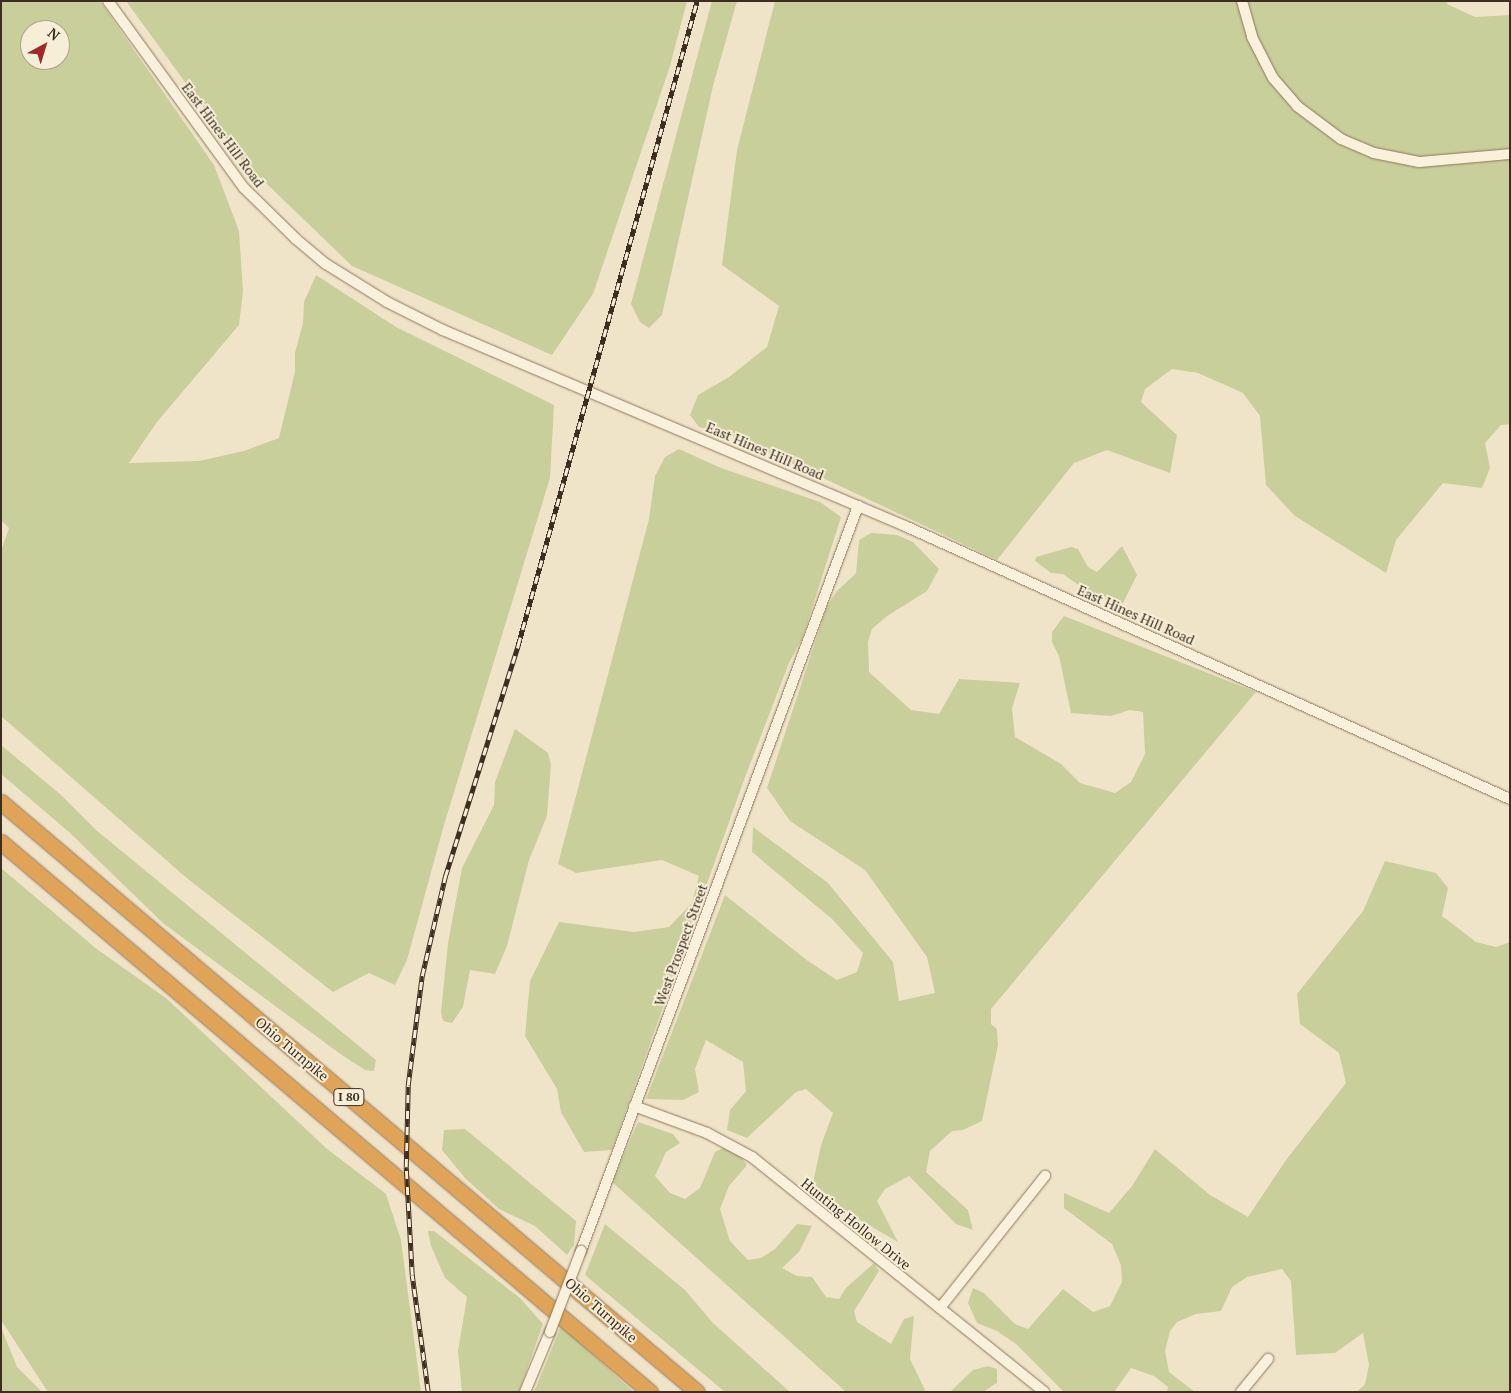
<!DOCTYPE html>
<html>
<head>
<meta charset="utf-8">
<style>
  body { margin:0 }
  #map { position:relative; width:1511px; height:1393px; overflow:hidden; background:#f0e4c8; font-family:"PT Serif",serif }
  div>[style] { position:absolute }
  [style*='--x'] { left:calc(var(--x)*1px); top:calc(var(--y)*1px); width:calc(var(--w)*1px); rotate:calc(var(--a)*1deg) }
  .green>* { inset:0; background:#c9cf9b }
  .roads { filter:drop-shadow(0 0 1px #8d765c) drop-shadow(0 0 1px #8d765c) }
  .minor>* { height:10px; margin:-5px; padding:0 5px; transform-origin:5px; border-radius:5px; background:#faf1dc }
  .highway>* { height:15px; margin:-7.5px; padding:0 7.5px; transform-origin:7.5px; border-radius:7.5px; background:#e0a458 }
  .rail>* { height:4.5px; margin-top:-2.25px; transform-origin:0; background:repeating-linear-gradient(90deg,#f7eed8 0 8px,#3d2e20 0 16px); box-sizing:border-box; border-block:1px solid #3d2e20 }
  .bridges { filter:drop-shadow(0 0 1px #8d765c) drop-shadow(0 0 1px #8d765c) }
  .minor-bridge>* { height:10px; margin:-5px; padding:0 5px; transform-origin:5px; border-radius:5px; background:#faf1dc }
  span { translate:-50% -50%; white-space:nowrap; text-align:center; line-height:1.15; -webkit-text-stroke:4px #f7eed8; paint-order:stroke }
  .shield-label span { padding:1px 4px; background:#f7eed8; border:1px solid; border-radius:4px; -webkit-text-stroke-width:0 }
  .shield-label { font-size:12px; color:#3d2e20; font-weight:700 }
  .street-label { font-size:14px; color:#3d2e20 }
  .frame { position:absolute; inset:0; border:2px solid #3d2e20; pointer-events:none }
  .north { position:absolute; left:20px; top:20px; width:50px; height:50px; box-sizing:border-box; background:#f7eed8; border:1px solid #ada18e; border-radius:50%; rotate:39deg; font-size:14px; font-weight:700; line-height:20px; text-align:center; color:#3d2e20 }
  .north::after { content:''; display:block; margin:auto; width:18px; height:22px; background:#9e2a2b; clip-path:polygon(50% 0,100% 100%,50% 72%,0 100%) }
</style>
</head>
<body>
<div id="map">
  <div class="green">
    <i style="clip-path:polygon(evenodd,1px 1px,100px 1px,214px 165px,239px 231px,243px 291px,239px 325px,157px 422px,129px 463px,199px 461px,244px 451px,279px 438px,295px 372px,295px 353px,303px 323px,304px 302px,316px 275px,396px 327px,554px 405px,550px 478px,444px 825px,407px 960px,395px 985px,369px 973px,333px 992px,189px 880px,1px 716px,1px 551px,9px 528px,1px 520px,1px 1px,30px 30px,60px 30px,60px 60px,30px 60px,30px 30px)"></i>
    <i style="clip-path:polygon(126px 1px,687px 1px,670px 66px,593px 294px,552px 355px,352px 266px,241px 159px)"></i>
    <i style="clip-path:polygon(712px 1px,737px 1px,713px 86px,662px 315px,649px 328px,640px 322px,631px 304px)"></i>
    <i style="clip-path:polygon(775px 1px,1448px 1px,1447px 4px,1475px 17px,1510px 15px,1510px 424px,1501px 425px,1485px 443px,1490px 468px,1482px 488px,1443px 483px,1396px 540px,1386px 573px,1295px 516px,1266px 485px,1260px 416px,1243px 393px,1198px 373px,1172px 369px,1145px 389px,1141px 402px,1177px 435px,1170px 473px,1107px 450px,1074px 463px,997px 560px,738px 438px,699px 427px,690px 415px,698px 395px,729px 377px,767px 347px,779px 306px,722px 265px,737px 150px)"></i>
    <i style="clip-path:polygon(679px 449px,721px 468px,820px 502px,841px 517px,803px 637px,789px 663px,744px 780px,612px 1150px,584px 1152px,561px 1112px,557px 1089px,525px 1036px,530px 981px,559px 922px,634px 932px,669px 927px,692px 903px,699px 876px,662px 860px,576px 873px,558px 864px,649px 519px,655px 476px,665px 457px)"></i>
    <i style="clip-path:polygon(871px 533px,897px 535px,913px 542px,939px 569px,927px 591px,887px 616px,872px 629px,868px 642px,869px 672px,911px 710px,939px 714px,959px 679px,1020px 683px,1012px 708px,1015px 737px,1061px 764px,1080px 783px,1115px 793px,1131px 782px,1145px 754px,1143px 712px,1130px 710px,1111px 716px,1071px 713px,1059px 656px,1052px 642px,1052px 632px,1064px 616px,1256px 692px,991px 1009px,991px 1024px,997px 1029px,998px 1045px,982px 1121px,963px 1130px,952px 1131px,930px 1151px,926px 1172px,968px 1210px,973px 1230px,956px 1224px,909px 1176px,885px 1189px,877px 1201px,898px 1242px,851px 1215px,813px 1183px,821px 1145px,833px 1113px,806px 1089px,796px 1092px,747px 1138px,727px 1130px,730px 1110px,746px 1091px,743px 1062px,706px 1040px,695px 1069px,699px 1092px,683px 1100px,646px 1099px,725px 895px,808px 961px,837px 980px,857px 972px,863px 953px,832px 919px,752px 852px,753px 827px,828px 883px,893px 962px,899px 1001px,935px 993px,927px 957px,865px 870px,790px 821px,767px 788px,827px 606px,837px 591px,856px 573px,859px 540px)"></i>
    <i style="clip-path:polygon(1122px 546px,1137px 575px,1123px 603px,1116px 604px,1084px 589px,1063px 574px,1051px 573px,1035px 561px,1036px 557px,1071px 547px,1078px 549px,1088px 567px,1097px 572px)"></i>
    <i style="clip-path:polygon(515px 729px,548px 753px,551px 764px,547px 816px,529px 860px,507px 946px,495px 974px,470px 970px,463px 1007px,452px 1023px,443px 1021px,441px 1012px,448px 943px,462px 868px,494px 805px,495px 782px)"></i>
    <i style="clip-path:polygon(1px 745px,60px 794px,96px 830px,376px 1060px,374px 1071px,365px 1070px,339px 1053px,164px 924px,70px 833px,1px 774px)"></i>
    <i style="clip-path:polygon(1385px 861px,1436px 873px,1448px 888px,1442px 916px,1476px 942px,1496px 947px,1510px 942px,1510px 1392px,1357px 1392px,1365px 1384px,1369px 1365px,1363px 1333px,1335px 1353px,1296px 1355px,1291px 1281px,1282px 1269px,1247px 1277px,1232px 1287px,1221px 1311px,1196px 1314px,1177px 1322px,1170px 1331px,1165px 1351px,1169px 1372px,1195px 1392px,1167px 1392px,1168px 1387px,1154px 1376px,1131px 1368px,1114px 1392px,1064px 1392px,1016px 1344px,997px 1331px,977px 1323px,968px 1303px,973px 1288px,984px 1293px,1015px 1324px,1028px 1329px,1063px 1289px,1093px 1312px,1110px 1306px,1122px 1282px,1121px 1265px,1112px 1244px,1064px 1208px,1064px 1193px,1109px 1213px,1132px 1186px,1155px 1149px,1210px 1195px,1248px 1217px,1286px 1160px,1346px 1083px,1339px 1053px,1300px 1024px,1297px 994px,1363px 911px)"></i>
    <i style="clip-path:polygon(1px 868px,98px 950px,166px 998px,326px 1148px,386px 1194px,401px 1240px,421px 1392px,48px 1392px,1px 1320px)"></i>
    <i style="clip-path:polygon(638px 1122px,673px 1134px,680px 1143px,666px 1152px,655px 1176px,670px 1193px,685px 1199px,700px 1188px,715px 1152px,725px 1147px,738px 1153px,747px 1165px,729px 1186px,720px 1209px,730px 1241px,748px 1260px,761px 1258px,775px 1249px,797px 1224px,812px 1226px,799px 1252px,782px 1268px,797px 1276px,812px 1277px,826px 1297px,839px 1299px,846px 1288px,874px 1263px,879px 1271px,854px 1311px,857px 1322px,891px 1344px,904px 1319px,914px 1316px,910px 1359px,926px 1392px,846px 1392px,612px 1182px)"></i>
    <i style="clip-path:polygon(465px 1129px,576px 1221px,574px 1245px,567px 1255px,535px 1226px,499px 1209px,465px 1178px,442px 1150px,444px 1130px)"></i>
    <i style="clip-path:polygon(605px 1224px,685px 1290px,713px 1323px,790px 1392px,725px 1392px,585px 1275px)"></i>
    <i style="clip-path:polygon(428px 1231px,434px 1231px,520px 1298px,543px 1324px,519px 1392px,462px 1392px,458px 1351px,467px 1297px,445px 1278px,431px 1246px)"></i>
    <i style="clip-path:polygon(561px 1326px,634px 1392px,534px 1392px)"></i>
    <i style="clip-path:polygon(1px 1327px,17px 1367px,42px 1392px,1px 1392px)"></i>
    <i style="clip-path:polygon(988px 1366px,997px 1369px,997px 1383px,983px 1392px,950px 1392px,973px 1370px)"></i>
  </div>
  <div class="roads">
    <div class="minor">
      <i style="--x:108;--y:1;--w:231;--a:54"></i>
      <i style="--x:244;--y:188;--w:73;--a:44.4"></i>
      <i style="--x:296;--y:239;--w:39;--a:40"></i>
      <i style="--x:326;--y:264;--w:72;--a:31.9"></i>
      <i style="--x:387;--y:302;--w:63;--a:26.6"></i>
      <i style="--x:443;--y:330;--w:502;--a:22.99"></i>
      <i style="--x:905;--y:526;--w:664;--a:24.29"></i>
      <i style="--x:1242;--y:1;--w:37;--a:74"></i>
      <i style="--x:1252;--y:37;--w:46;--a:62.9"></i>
      <i style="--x:1273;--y:78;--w:37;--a:49"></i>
      <i style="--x:1297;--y:106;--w:55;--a:36.9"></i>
      <i style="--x:1341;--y:139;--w:36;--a:23"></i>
      <i style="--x:1374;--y:153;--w:46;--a:11.3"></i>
      <i style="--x:1419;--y:162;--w:91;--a:-5"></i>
      <i style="--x:634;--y:1106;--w:78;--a:20.3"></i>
      <i style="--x:707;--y:1133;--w:51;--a:28.1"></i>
      <i style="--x:752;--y:1157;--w:375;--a:38.8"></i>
      <i style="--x:581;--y:1251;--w:795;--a:-69.6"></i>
      <i style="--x:940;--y:1308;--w:169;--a:-51.5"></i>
      <i style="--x:525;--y:1392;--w:65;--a:-67.4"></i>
      <i style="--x:1241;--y:1392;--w:43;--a:-50.7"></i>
    </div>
    <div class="highway">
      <i style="--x:1;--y:802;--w:912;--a:40.29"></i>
      <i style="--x:1;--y:842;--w:851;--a:40.28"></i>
    </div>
  </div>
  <div class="rail">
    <i style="--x:428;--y:1392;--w:118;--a:-97.8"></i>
    <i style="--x:412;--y:1275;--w:108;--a:-93.2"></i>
    <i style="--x:406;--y:1167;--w:82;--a:-88.6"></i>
    <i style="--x:408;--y:1085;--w:110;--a:-82.7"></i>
    <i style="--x:422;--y:976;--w:102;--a:-76.9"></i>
    <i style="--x:445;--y:877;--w:243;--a:-72.5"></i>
    <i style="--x:518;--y:645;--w:668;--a:-74.47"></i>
  </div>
  <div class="bridges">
    <div class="minor-bridge">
      <i style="--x:550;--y:1332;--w:87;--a:-69.1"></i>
    </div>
  </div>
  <div class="shield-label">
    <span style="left:349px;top:1097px">I 80</span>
  </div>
  <div class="street-label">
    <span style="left:223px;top:135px;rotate:53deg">East Hines Hill Road</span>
    <span style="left:765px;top:451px;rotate:23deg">East Hines Hill Road</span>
    <span style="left:1136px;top:615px;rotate:24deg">East Hines Hill Road</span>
    <span style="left:681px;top:945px;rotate:-70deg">West Prospect Street</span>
    <span style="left:292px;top:1049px;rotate:40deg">Ohio Turnpike</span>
    <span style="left:856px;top:1224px;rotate:39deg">Hunting Hollow Drive</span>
    <span style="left:601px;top:1310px;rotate:41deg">Ohio Turnpike</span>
  </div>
  <div class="frame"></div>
  <div class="north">N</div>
</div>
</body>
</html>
